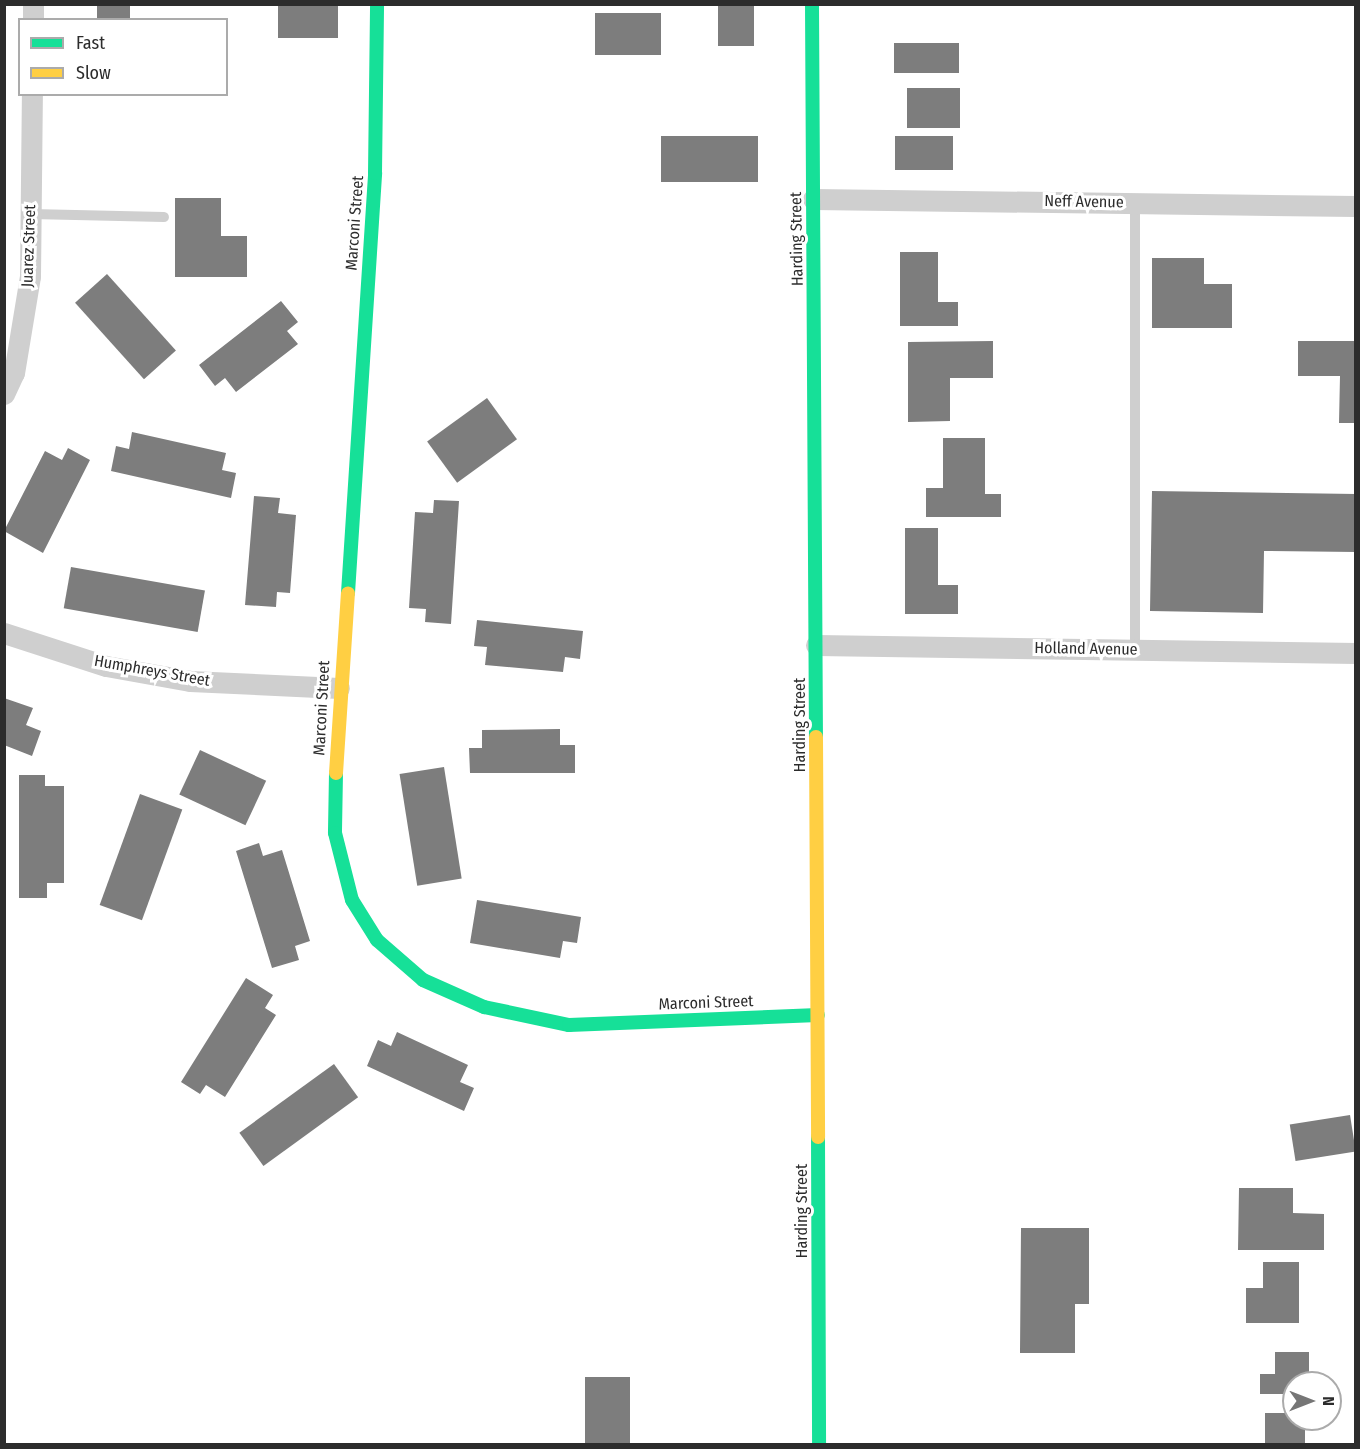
<!DOCTYPE html>
<html>
<head>
<meta charset="utf-8">
<style>
  body { margin:0 }
  #map { position:relative; width:1360px; height:1449px; overflow:hidden; background:#fff; font-family:"Fira Sans Condensed",sans-serif }
  div>[style] { position:absolute }
  [style*='--x'] { left:calc(var(--x)*1px); top:calc(var(--y)*1px); width:calc(var(--w)*1px); rotate:calc(var(--a)*1deg) }
  .building>* { inset:0; background:#7d7d7d; transform-origin:0 0 }
  .lane>* { height:10px; margin:-5px; padding:0 5px; transform-origin:5px; border-radius:5px; background:#cfcfcf }
  .street>* { height:21px; margin:-10.5px; padding:0 10.5px; transform-origin:10.5px; border-radius:10.5px; background:#cfcfcf }
  .fast>* { height:14px; margin:-7px; padding:0 7px; transform-origin:7px; border-radius:7px; background:#16e098 }
  .slow>* { height:14px; margin:-7px; padding:0 7px; transform-origin:7px; border-radius:7px; background:#ffcf43 }
  span { translate:-50% -50%; white-space:nowrap; text-align:center; line-height:1.15; -webkit-text-stroke:6px #fff; paint-order:stroke }
  .street-label { font-size:16px; color:#2c2c2c }
  .frame { position:absolute; inset:0; border:6px solid #2c2c2c; pointer-events:none }
  .legend { position:absolute; left:18px; top:18px; width:210px; height:78px; box-sizing:border-box; background:#fff; border:2px solid #ababab; margin:0; padding:8px 10px; list-style:none; font-size:18px; color:#2c2c2c }
  .legend li { display:flex; align-items:center; gap:12px; height:30px }
  .legend b { width:30px; border:2px solid #ababab }
  .north { position:absolute; left:1282px; top:1371px; width:60px; height:60px; box-sizing:border-box; background:#fff; border:2px solid #ababab; border-radius:50%; rotate:90deg; font-size:16px; font-weight:700; line-height:24px; text-align:center; color:#2c2c2c }
  .north::after { content:''; display:block; margin:auto; width:21px; height:27px; background:#767676; clip-path:polygon(50% 0,100% 100%,50% 72%,0 100%) }
</style>
</head>
<body>
<div id="map">
  <div class="building">
    <i style="left:97px;top:4px;width:33px;height:16px"></i>
    <i style="left:278px;top:4px;width:60px;height:34px"></i>
    <i style="left:718px;top:4px;width:36px;height:42px"></i>
    <i style="left:595px;top:13px;width:66px;height:42px"></i>
    <i style="left:894px;top:43px;width:65px;height:30px"></i>
    <i style="left:907px;top:88px;width:53px;height:40px"></i>
    <i style="left:661px;top:136px;width:97px;height:46px"></i>
    <i style="left:895px;top:136px;width:58px;height:34px"></i>
    <i style="clip-path:polygon(175px 198px,221px 198px,221px 236px,247px 236px,247px 277px,175px 277px)"></i>
    <i style="clip-path:polygon(900px 252px,938px 252px,938px 302px,958px 302px,958px 326px,900px 326px)"></i>
    <i style="clip-path:polygon(1152px 258px,1204px 258px,1204px 284px,1232px 284px,1232px 328px,1152px 328px)"></i>
    <i style="left:107px;top:274px;width:103px;height:43px;rotate:48deg"></i>
    <i style="clip-path:polygon(281px 301px,298px 322px,287px 331px,298px 344px,236px 392px,225px 378px,215px 386px,199px 365px)"></i>
    <i style="clip-path:polygon(993px 341px,993px 378px,950px 378px,950px 421px,908px 422px,908px 342px)"></i>
    <i style="clip-path:polygon(1298px 341px,1356px 341px,1356px 423px,1339px 423px,1340px 376px,1298px 376px)"></i>
    <i style="left:487px;top:398px;width:51px;height:74px;rotate:54deg"></i>
    <i style="clip-path:polygon(132px 432px,226px 453px,222px 470px,236px 473px,231px 498px,111px 471px,116px 446px,129px 449px)"></i>
    <i style="clip-path:polygon(943px 438px,985px 438px,985px 494px,1001px 494px,1001px 517px,926px 517px,926px 488px,943px 488px)"></i>
    <i style="clip-path:polygon(68px 448px,90px 460px,43px 553px,4px 531px,45px 451px,62px 460px)"></i>
    <i style="clip-path:polygon(1152px 491px,1356px 494px,1356px 552px,1264px 551px,1263px 613px,1150px 611px)"></i>
    <i style="clip-path:polygon(254px 496px,280px 498px,278px 513px,296px 515px,290px 593px,277px 592px,276px 607px,245px 605px)"></i>
    <i style="clip-path:polygon(434px 500px,459px 501px,451px 624px,425px 622px,426px 609px,409px 608px,415px 512px,433px 513px)"></i>
    <i style="clip-path:polygon(905px 528px,938px 528px,938px 585px,958px 585px,958px 614px,905px 614px)"></i>
    <i style="left:71px;top:567px;width:136px;height:42px;rotate:10deg"></i>
    <i style="clip-path:polygon(477px 620px,583px 631px,580px 659px,565px 657px,563px 672px,485px 665px,487px 647px,474px 646px)"></i>
    <i style="clip-path:polygon(4px 698px,33px 708px,26px 725px,41px 731px,32px 756px,4px 745px)"></i>
    <i style="clip-path:polygon(560px 729px,560px 745px,575px 745px,575px 773px,470px 773px,469px 748px,482px 748px,482px 730px)"></i>
    <i style="left:200px;top:750px;width:73px;height:49px;rotate:25deg"></i>
    <i style="left:444px;top:767px;width:113px;height:45px;rotate:81deg"></i>
    <i style="clip-path:polygon(19px 775px,45px 775px,45px 786px,64px 786px,64px 883px,47px 883px,47px 898px,19px 898px)"></i>
    <i style="left:140px;top:794px;width:45px;height:118px;rotate:20deg"></i>
    <i style="clip-path:polygon(259px 843px,263px 856px,282px 850px,310px 941px,295px 946px,299px 960px,272px 968px,236px 851px)"></i>
    <i style="clip-path:polygon(477px 900px,581px 917px,577px 943px,563px 941px,560px 958px,470px 943px)"></i>
    <i style="clip-path:polygon(246px 978px,273px 995px,265px 1008px,276px 1015px,225px 1097px,206px 1085px,200px 1094px,181px 1082px)"></i>
    <i style="clip-path:polygon(397px 1032px,468px 1065px,460px 1082px,474px 1088px,464px 1111px,367px 1066px,378px 1040px,391px 1046px)"></i>
    <i style="left:334px;top:1064px;width:41px;height:117px;rotate:54deg"></i>
    <i style="left:1350px;top:1115px;width:37px;height:61px;rotate:81deg"></i>
    <i style="clip-path:polygon(1239px 1188px,1293px 1188px,1293px 1213px,1324px 1214px,1324px 1250px,1238px 1250px)"></i>
    <i style="clip-path:polygon(1021px 1228px,1089px 1228px,1089px 1304px,1075px 1304px,1075px 1353px,1020px 1353px)"></i>
    <i style="clip-path:polygon(1263px 1262px,1299px 1262px,1299px 1323px,1246px 1323px,1246px 1288px,1263px 1288px)"></i>
    <i style="clip-path:polygon(1275px 1352px,1309px 1352px,1309px 1383px,1294px 1383px,1294px 1394px,1260px 1394px,1260px 1374px,1275px 1374px)"></i>
    <i style="left:585px;top:1377px;width:45px;height:67px"></i>
    <i style="clip-path:polygon(1265px 1413px,1294px 1413px,1294px 1419px,1305px 1419px,1305px 1444px,1265px 1444px)"></i>
  </div>
  <div class="lane">
    <i style="--x:1135;--y:203;--w:446;--a:90"></i>
    <i style="--x:31;--y:214;--w:133;--a:1.3"></i>
  </div>
  <div class="street">
    <i style="--x:33;--y:20;--w:16;--a:-90"></i>
    <i style="--x:813;--y:199;--w:543;--a:0.74"></i>
    <i style="--x:4;--y:394;--w:23;--a:-65"></i>
    <i style="--x:14;--y:373;--w:98;--a:-80.6"></i>
    <i style="--x:30;--y:276;--w:182;--a:-89.4"></i>
    <i style="--x:4;--y:633;--w:107;--a:17.9"></i>
    <i style="--x:106;--y:666;--w:85;--a:10.1"></i>
    <i style="--x:190;--y:681;--w:149;--a:2.7"></i>
    <i style="--x:816;--y:645;--w:540;--a:0.85"></i>
  </div>
  <div class="fast">
    <i style="--x:812;--y:4;--w:733;--a:89.69"></i>
    <i style="--x:348;--y:593;--w:421;--a:-86.3"></i>
    <i style="--x:375;--y:173;--w:169;--a:-89.3"></i>
    <i style="--x:336;--y:773;--w:60;--a:91"></i>
    <i style="--x:335;--y:833;--w:69;--a:75.8"></i>
    <i style="--x:352;--y:900;--w:47;--a:58"></i>
    <i style="--x:377;--y:940;--w:61;--a:41"></i>
    <i style="--x:423;--y:980;--w:67;--a:23.9"></i>
    <i style="--x:484;--y:1007;--w:87;--a:12"></i>
    <i style="--x:569;--y:1025;--w:249;--a:-2.3"></i>
    <i style="--x:818;--y:1137;--w:307;--a:89.8"></i>
  </div>
  <div class="slow">
    <i style="--x:816;--y:737;--w:400;--a:89.7"></i>
    <i style="--x:336;--y:773;--w:180;--a:-86.2"></i>
  </div>
  <div class="street-label">
    <span style="left:1084px;top:202px;rotate:1deg">Neff Avenue</span>
    <span style="left:355px;top:223px;rotate:-86deg">Marconi Street</span>
    <span style="left:797px;top:239px;rotate:-91deg">Harding Street</span>
    <span style="left:29px;top:246px;rotate:-88deg">Juarez Street</span>
    <span style="left:1086px;top:649px;rotate:1deg">Holland Avenue</span>
    <span style="left:152px;top:671px;rotate:10deg">Humphreys Street</span>
    <span style="left:322px;top:708px;rotate:-87deg">Marconi Street</span>
    <span style="left:800px;top:725px;rotate:-90deg">Harding Street</span>
    <span style="left:706px;top:1003px;rotate:-2deg">Marconi Street</span>
    <span style="left:802px;top:1211px;rotate:-90deg">Harding Street</span>
  </div>
  <div class="frame"></div>
  <ul class="legend">
  <li><b style="height:8px;background:#16e098"></b>Fast</li>
  <li><b style="height:8px;background:#ffcf43"></b>Slow</li>
  </ul>
  <div class="north">N</div>
</div>
</body>
</html>
